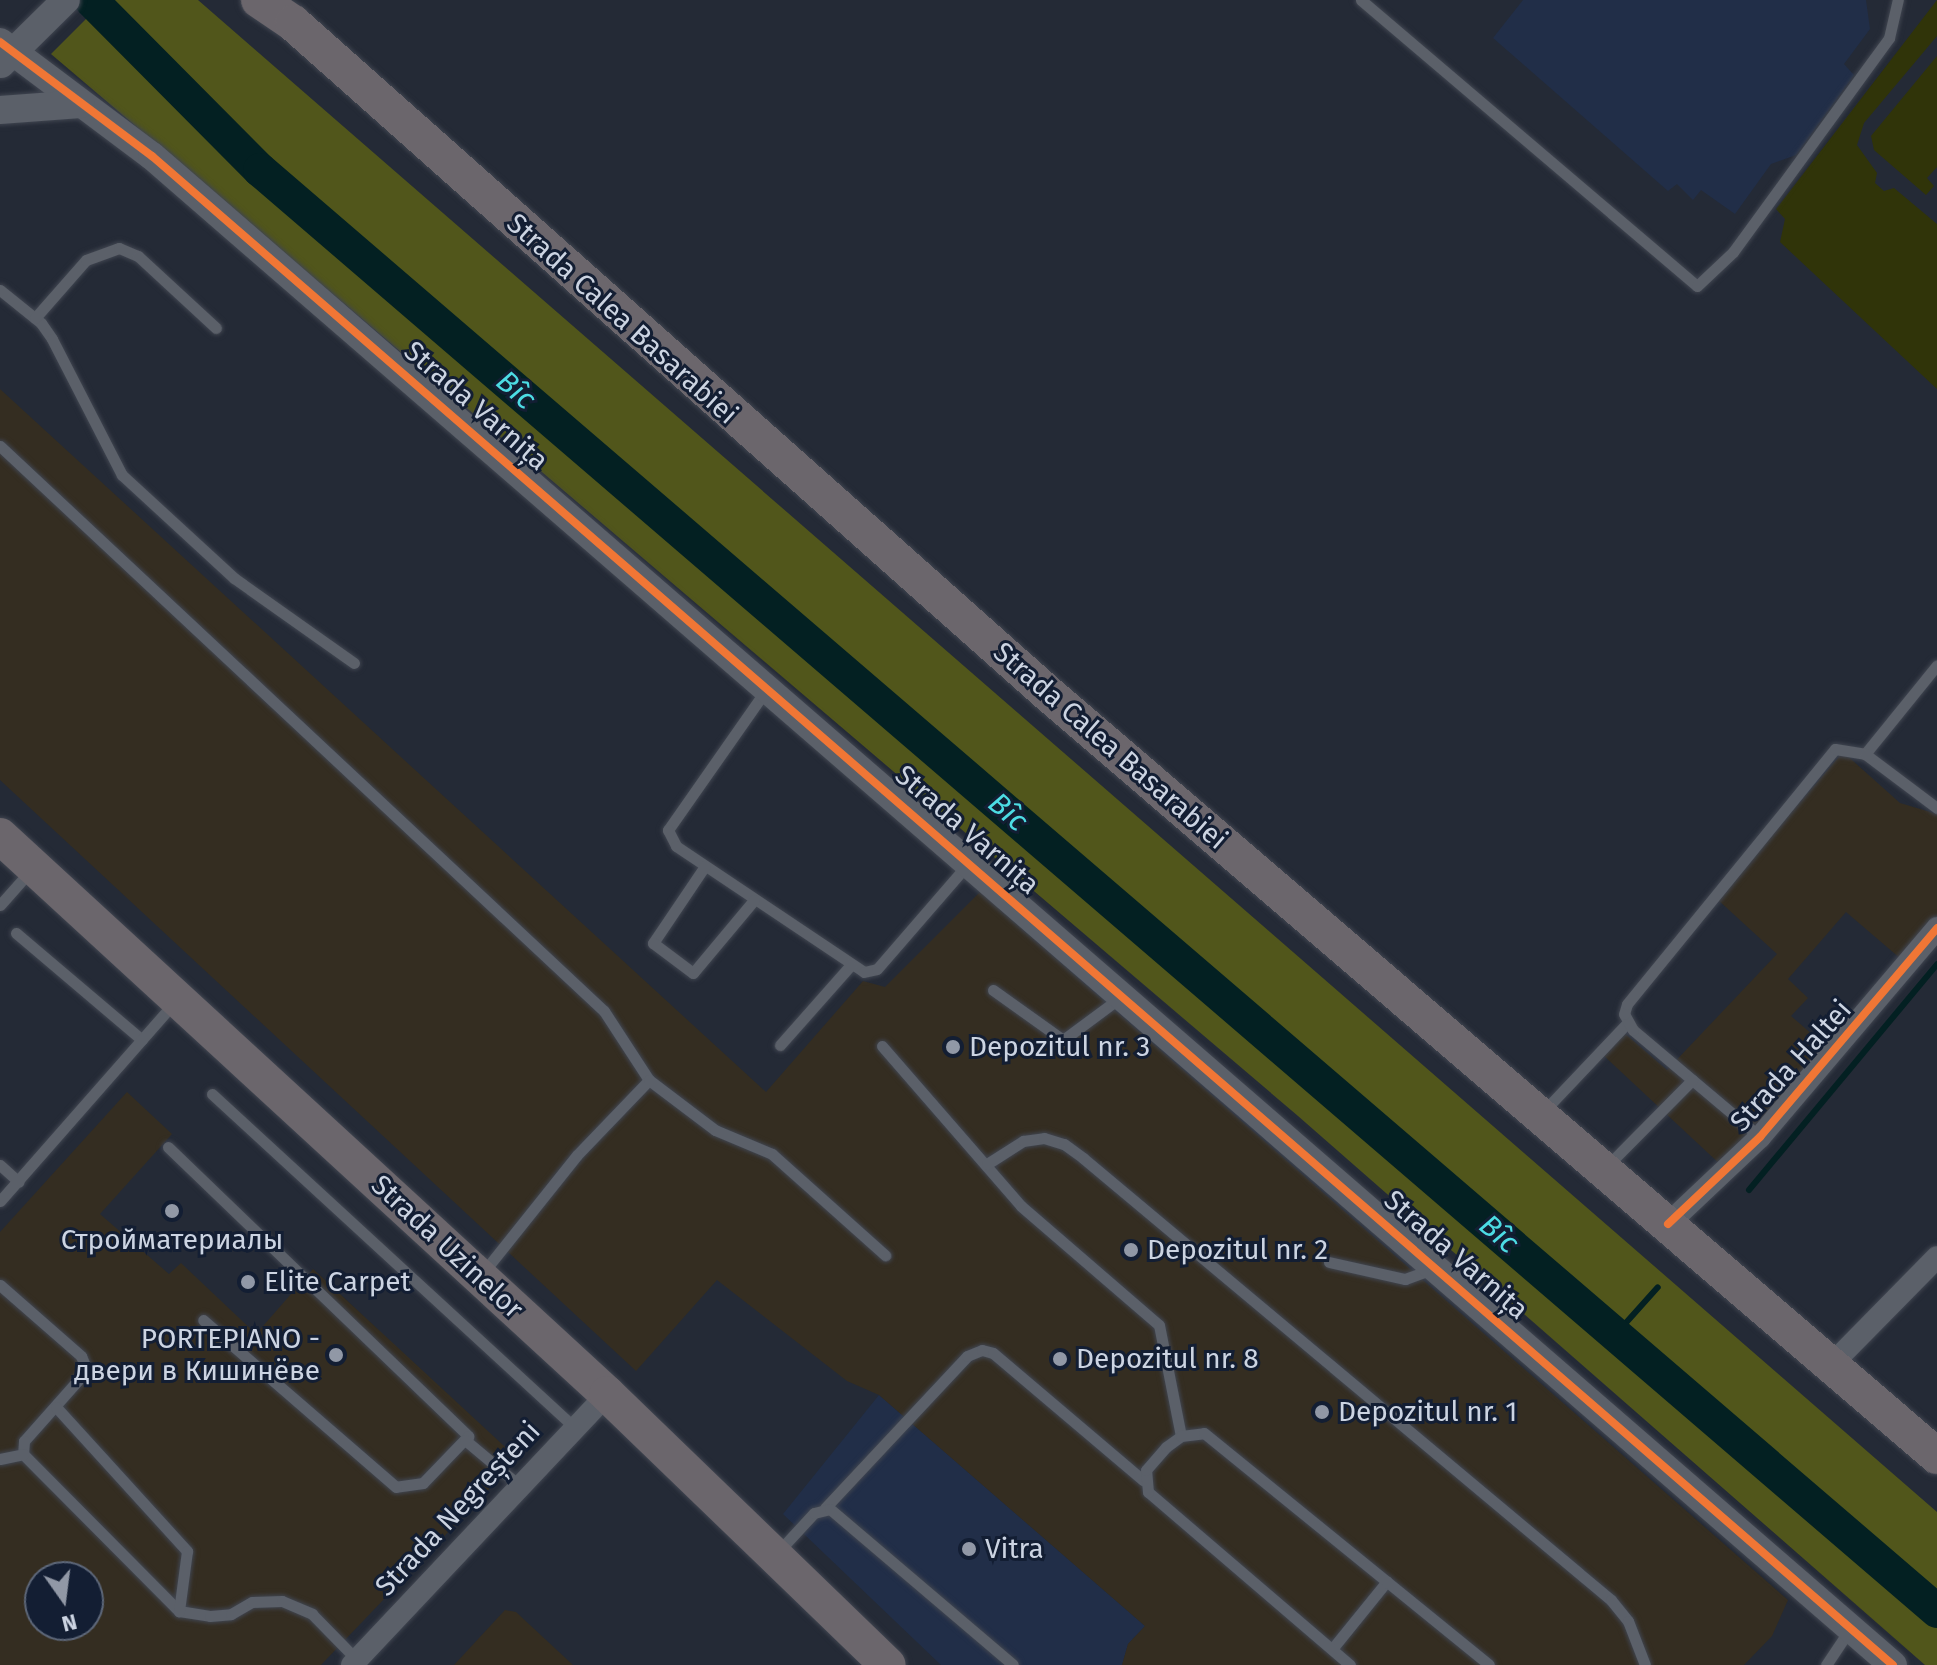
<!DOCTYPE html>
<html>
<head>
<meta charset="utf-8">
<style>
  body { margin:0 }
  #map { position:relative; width:1937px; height:1665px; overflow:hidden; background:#242a36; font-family:"Fira Sans",sans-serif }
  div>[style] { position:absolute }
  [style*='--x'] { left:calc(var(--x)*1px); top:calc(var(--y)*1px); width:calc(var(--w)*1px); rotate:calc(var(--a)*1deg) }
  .built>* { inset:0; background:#212e48 }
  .industrial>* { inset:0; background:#342d21 }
  .green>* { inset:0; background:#303409 }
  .forest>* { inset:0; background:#51561b }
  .stream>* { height:6px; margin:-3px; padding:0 3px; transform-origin:3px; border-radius:3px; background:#032022 }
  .river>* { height:34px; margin:-17px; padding:0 17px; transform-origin:17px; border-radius:17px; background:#032022 }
  .roads { filter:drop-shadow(0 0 2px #404550) drop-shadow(0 0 2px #404550) }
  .service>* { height:11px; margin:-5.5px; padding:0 5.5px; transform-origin:5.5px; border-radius:5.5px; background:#5b6069 }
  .minor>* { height:22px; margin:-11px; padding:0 11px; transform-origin:11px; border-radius:11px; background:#5b6069 }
  .tertiary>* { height:28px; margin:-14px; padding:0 14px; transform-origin:14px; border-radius:14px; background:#5b6069 }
  .primary>* { height:36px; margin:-18px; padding:0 18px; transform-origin:18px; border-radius:18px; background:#6b666c }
  .cycleway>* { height:8px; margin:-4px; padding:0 4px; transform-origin:4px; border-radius:4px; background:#f07635 }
  .dots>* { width:22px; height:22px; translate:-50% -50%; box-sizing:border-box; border:4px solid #131e33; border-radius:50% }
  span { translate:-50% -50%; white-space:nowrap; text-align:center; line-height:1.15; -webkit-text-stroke:6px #131e33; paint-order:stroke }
  .street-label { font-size:28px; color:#ccd4e2 }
  .poi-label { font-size:28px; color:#ccd4e2 }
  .left { translate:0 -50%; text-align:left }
  .right { translate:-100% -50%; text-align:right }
  .water-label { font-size:30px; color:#4cdce4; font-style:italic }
  .north { position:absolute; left:24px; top:1561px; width:80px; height:80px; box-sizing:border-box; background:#131e33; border:2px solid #5d6779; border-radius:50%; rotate:166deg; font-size:22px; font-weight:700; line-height:32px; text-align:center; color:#ccd4e2 }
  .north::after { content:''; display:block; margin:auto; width:28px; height:36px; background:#9198a6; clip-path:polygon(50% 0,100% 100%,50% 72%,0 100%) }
</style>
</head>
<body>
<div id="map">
  <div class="built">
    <i style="clip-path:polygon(1523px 0,1866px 0,1870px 29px,1844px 64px,1854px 75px,1796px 155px,1771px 164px,1735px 214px,1701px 190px,1693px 200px,1677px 184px,1668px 191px,1493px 38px)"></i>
    <i style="clip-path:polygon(879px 1395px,1145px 1626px,1128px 1644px,1122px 1665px,941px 1665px,783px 1514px)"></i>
  </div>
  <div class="industrial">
    <i style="clip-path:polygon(0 389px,766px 1092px,863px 981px,885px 987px,980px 892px,1788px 1600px,1772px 1636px,1744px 1665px,1122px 1665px,1128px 1644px,1145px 1626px,879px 1395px,847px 1381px,717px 1280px,636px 1371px,0 780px)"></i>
    <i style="clip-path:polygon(1843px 752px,1900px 803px,1937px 814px,1937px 916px,1901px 959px,1846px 912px,1788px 979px,1808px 998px,1791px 1016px,1827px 1047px,1723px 1167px,1602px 1054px,1622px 1031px,1667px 1070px,1777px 954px,1717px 899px)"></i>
    <i style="clip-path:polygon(evenodd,127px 1092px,172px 1134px,100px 1214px,169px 1274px,181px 1263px,256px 1334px,313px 1269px,518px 1459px,321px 1665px,0 1665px,0 1232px,127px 1092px,40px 1577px,88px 1577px,88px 1625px,40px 1625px,40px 1577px)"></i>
    <i style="clip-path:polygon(505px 1610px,516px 1612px,573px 1665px,454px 1665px)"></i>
  </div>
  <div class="green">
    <i style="clip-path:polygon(1937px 0,1937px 36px,1864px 123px,1857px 145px,1877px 173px,1875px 183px,1884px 191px,1894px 188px,1937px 224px,1937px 389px,1780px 242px,1785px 219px,1776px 209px)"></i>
    <i style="clip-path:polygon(1937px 56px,1937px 167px,1927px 178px,1934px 186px,1926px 195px,1874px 150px,1871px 136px)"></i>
  </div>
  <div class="forest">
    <i style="clip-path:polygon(105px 0,198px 0,1937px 1512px,1937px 1665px,1925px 1665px,1298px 1116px,51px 54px)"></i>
  </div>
  <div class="stream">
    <i style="--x:1749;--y:1190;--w:294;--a:-50.2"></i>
    <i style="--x:1615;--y:1335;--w:64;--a:-48.1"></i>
  </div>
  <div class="river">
    <i style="--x:91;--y:0;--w:240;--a:45.2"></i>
    <i style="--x:260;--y:170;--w:2211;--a:40.67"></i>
  </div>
  <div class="roads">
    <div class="service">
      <i style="--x:1361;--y:0;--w:441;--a:40.4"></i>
      <i style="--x:1697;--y:286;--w:50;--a:-43.4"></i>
      <i style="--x:1733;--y:252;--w:265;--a:-53.9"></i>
      <i style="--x:1889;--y:38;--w:39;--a:-77"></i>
      <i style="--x:0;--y:290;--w:53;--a:38.8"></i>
      <i style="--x:41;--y:323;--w:19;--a:55"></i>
      <i style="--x:52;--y:339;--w:153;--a:62.8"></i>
      <i style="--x:122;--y:475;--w:152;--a:42.6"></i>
      <i style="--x:234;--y:578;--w:147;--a:35.3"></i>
      <i style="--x:35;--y:318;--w:77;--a:-48.7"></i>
      <i style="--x:86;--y:260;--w:35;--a:-20"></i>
      <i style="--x:119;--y:248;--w:21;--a:23"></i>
      <i style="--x:138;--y:256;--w:106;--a:42.7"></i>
      <i style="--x:0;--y:446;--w:827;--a:43.09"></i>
      <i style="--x:604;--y:1011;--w:82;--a:56.9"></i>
      <i style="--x:649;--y:1080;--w:104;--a:133.8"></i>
      <i style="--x:577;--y:1155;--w:152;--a:128.6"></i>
      <i style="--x:766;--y:690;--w:171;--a:125"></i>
      <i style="--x:668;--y:830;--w:18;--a:63"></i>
      <i style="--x:676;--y:846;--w:226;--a:33.8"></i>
      <i style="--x:864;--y:972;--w:13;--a:-13"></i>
      <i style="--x:877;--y:969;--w:138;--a:-49.1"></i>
      <i style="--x:1865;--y:754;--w:114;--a:-51"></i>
      <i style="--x:705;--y:866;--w:93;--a:124"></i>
      <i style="--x:653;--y:943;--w:50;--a:36.9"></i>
      <i style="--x:693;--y:973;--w:95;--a:-50.1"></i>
      <i style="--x:0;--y:905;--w:47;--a:-48.5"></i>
      <i style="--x:16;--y:933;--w:165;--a:40.3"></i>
      <i style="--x:993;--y:990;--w:86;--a:35.5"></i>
      <i style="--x:1063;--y:1040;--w:72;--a:-36.6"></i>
      <i style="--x:780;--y:1045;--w:106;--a:-48.5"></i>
      <i style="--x:882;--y:1046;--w:212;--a:49"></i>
      <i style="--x:1021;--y:1206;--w:182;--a:40.8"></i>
      <i style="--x:1159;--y:1325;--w:113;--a:78.8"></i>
      <i style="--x:649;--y:1080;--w:83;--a:37.1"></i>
      <i style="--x:715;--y:1130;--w:62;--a:22.8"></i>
      <i style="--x:772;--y:1154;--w:152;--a:41.8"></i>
      <i style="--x:212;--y:1094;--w:493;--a:42.6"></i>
      <i style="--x:1542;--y:1113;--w:124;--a:-46.6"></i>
      <i style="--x:1760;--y:1137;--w:166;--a:-139.9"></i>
      <i style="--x:1633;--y:1030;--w:18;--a:-119"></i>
      <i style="--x:1624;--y:1014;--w:10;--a:-73"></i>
      <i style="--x:1627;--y:1004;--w:329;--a:-50.8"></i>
      <i style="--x:1835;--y:749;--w:30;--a:9"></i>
      <i style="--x:1865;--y:754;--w:90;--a:36.9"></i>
      <i style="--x:168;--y:1147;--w:417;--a:43.9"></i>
      <i style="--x:468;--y:1436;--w:65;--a:133.8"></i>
      <i style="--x:423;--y:1483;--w:27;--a:172"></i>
      <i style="--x:396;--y:1487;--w:255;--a:-139.1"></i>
      <i style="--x:987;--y:1164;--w:43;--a:-32.6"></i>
      <i style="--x:1023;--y:1141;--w:21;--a:-8"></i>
      <i style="--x:1044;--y:1138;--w:21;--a:17"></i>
      <i style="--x:1064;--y:1144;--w:24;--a:36"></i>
      <i style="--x:1083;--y:1158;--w:689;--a:39.93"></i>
      <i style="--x:1611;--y:1600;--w:27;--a:51"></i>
      <i style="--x:1628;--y:1621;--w:47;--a:68.9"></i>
      <i style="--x:0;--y:1165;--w:25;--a:42"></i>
      <i style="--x:1605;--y:1168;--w:124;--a:-45.3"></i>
      <i style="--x:0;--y:1201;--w:264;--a:-48.7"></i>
      <i style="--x:1329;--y:1262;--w:78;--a:12.6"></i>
      <i style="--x:1405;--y:1279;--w:29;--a:-20"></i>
      <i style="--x:0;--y:1285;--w:108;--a:41.2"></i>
      <i style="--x:81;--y:1356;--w:15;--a:67"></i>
      <i style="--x:87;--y:1370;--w:95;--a:131.6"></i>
      <i style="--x:24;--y:1441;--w:13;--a:94"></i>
      <i style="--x:23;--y:1454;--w:221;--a:45.2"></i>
      <i style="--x:179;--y:1611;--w:31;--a:9"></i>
      <i style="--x:210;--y:1616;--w:21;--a:-5"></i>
      <i style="--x:231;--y:1614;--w:24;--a:-30"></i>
      <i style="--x:252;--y:1602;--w:30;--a:-2"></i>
      <i style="--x:282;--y:1601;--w:33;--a:23"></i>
      <i style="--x:312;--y:1614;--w:64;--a:45.6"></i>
      <i style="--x:56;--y:1407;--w:195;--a:47.7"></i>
      <i style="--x:187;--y:1551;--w:61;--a:97.6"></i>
      <i style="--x:465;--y:1440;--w:72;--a:39.9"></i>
      <i style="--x:0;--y:1459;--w:24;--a:-12"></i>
      <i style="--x:825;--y:1508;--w:208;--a:-46.9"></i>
      <i style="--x:967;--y:1356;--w:16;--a:-22"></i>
      <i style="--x:982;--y:1350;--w:11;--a:15"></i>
      <i style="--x:993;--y:1353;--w:197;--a:40.3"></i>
      <i style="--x:778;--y:1552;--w:53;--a:-47.3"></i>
      <i style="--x:814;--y:1513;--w:16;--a:-14"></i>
      <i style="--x:830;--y:1509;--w:240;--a:40.4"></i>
      <i style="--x:1332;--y:1649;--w:87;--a:-51"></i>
      <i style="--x:1350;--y:1665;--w:266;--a:-139.4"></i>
      <i style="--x:1148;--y:1492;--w:22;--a:-95"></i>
      <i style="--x:1146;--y:1470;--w:30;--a:-49"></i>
      <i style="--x:1166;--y:1447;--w:19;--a:-36"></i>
      <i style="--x:1181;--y:1436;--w:23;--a:-7"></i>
      <i style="--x:1204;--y:1433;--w:367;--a:39.1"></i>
      <i style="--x:1826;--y:1665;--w:43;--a:-56.3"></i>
    </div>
    <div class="minor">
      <i style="--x:1668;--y:1224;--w:127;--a:-43.4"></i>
      <i style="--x:1760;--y:1137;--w:274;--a:-49.7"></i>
      <i style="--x:1831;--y:1365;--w:151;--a:-45.5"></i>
      <i style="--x:352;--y:1665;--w:372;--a:-46.7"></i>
    </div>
    <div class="tertiary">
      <i style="--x:0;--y:42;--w:190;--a:36.9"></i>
      <i style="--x:152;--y:156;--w:2304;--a:40.92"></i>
      <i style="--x:1;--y:64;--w:91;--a:-44.6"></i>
      <i style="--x:0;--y:110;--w:81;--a:-4.2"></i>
    </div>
    <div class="primary">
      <i style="--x:259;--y:0;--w:41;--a:34.1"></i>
      <i style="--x:293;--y:23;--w:1006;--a:41.61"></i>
      <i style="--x:1045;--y:691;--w:1175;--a:40.62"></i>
      <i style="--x:0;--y:836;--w:825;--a:42.59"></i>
      <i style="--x:607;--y:1394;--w:390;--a:44"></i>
    </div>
  </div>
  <div class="cycleway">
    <i style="--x:0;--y:42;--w:190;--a:36.9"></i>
    <i style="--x:152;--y:156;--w:2304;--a:40.92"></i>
    <i style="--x:1668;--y:1224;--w:127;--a:-43.4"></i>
    <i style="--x:1760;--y:1137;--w:274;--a:-49.7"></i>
  </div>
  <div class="dots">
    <i style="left:953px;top:1047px;background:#9198a6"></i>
    <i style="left:172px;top:1211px;background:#9198a6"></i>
    <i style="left:1131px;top:1250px;background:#9198a6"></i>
    <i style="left:248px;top:1282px;background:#9198a6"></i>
    <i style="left:336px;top:1355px;background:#9198a6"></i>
    <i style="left:1060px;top:1359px;background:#9198a6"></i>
    <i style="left:1322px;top:1412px;background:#9198a6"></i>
    <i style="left:969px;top:1549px;background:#9198a6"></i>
  </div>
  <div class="street-label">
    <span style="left:622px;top:319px;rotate:42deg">Strada Calea Basarabiei</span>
    <span style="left:476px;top:406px;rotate:41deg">Strada Varnița</span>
    <span style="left:1110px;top:746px;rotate:41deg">Strada Calea Basarabiei</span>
    <span style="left:967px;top:830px;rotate:41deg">Strada Varnița</span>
    <span style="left:1791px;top:1066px;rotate:-48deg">Strada Haltei</span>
    <span style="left:447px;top:1247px;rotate:43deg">Strada Uzinelor</span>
    <span style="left:1456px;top:1255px;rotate:41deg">Strada Varnița</span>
    <span style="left:458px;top:1509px;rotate:-47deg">Strada Negreșteni</span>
  </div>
  <div class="poi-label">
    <span class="left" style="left:969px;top:1047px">Depozitul nr. 3</span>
    <span style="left:172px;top:1240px">Стройматериалы</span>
    <span class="left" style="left:1147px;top:1250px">Depozitul nr. 2</span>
    <span class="left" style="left:264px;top:1282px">Elite Carpet</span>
    <span class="right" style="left:320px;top:1355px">PORTEPIANO -<br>двери в Кишинёве</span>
    <span class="left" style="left:1076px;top:1359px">Depozitul nr. 8</span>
    <span class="left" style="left:1338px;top:1412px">Depozitul nr. 1</span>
    <span class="left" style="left:985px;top:1549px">Vitra</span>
  </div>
  <div class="water-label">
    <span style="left:516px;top:390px;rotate:41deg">Bîc</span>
    <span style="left:1008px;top:812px;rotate:41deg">Bîc</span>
    <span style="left:1499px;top:1234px;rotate:41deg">Bîc</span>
  </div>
  <div class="north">N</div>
</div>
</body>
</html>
